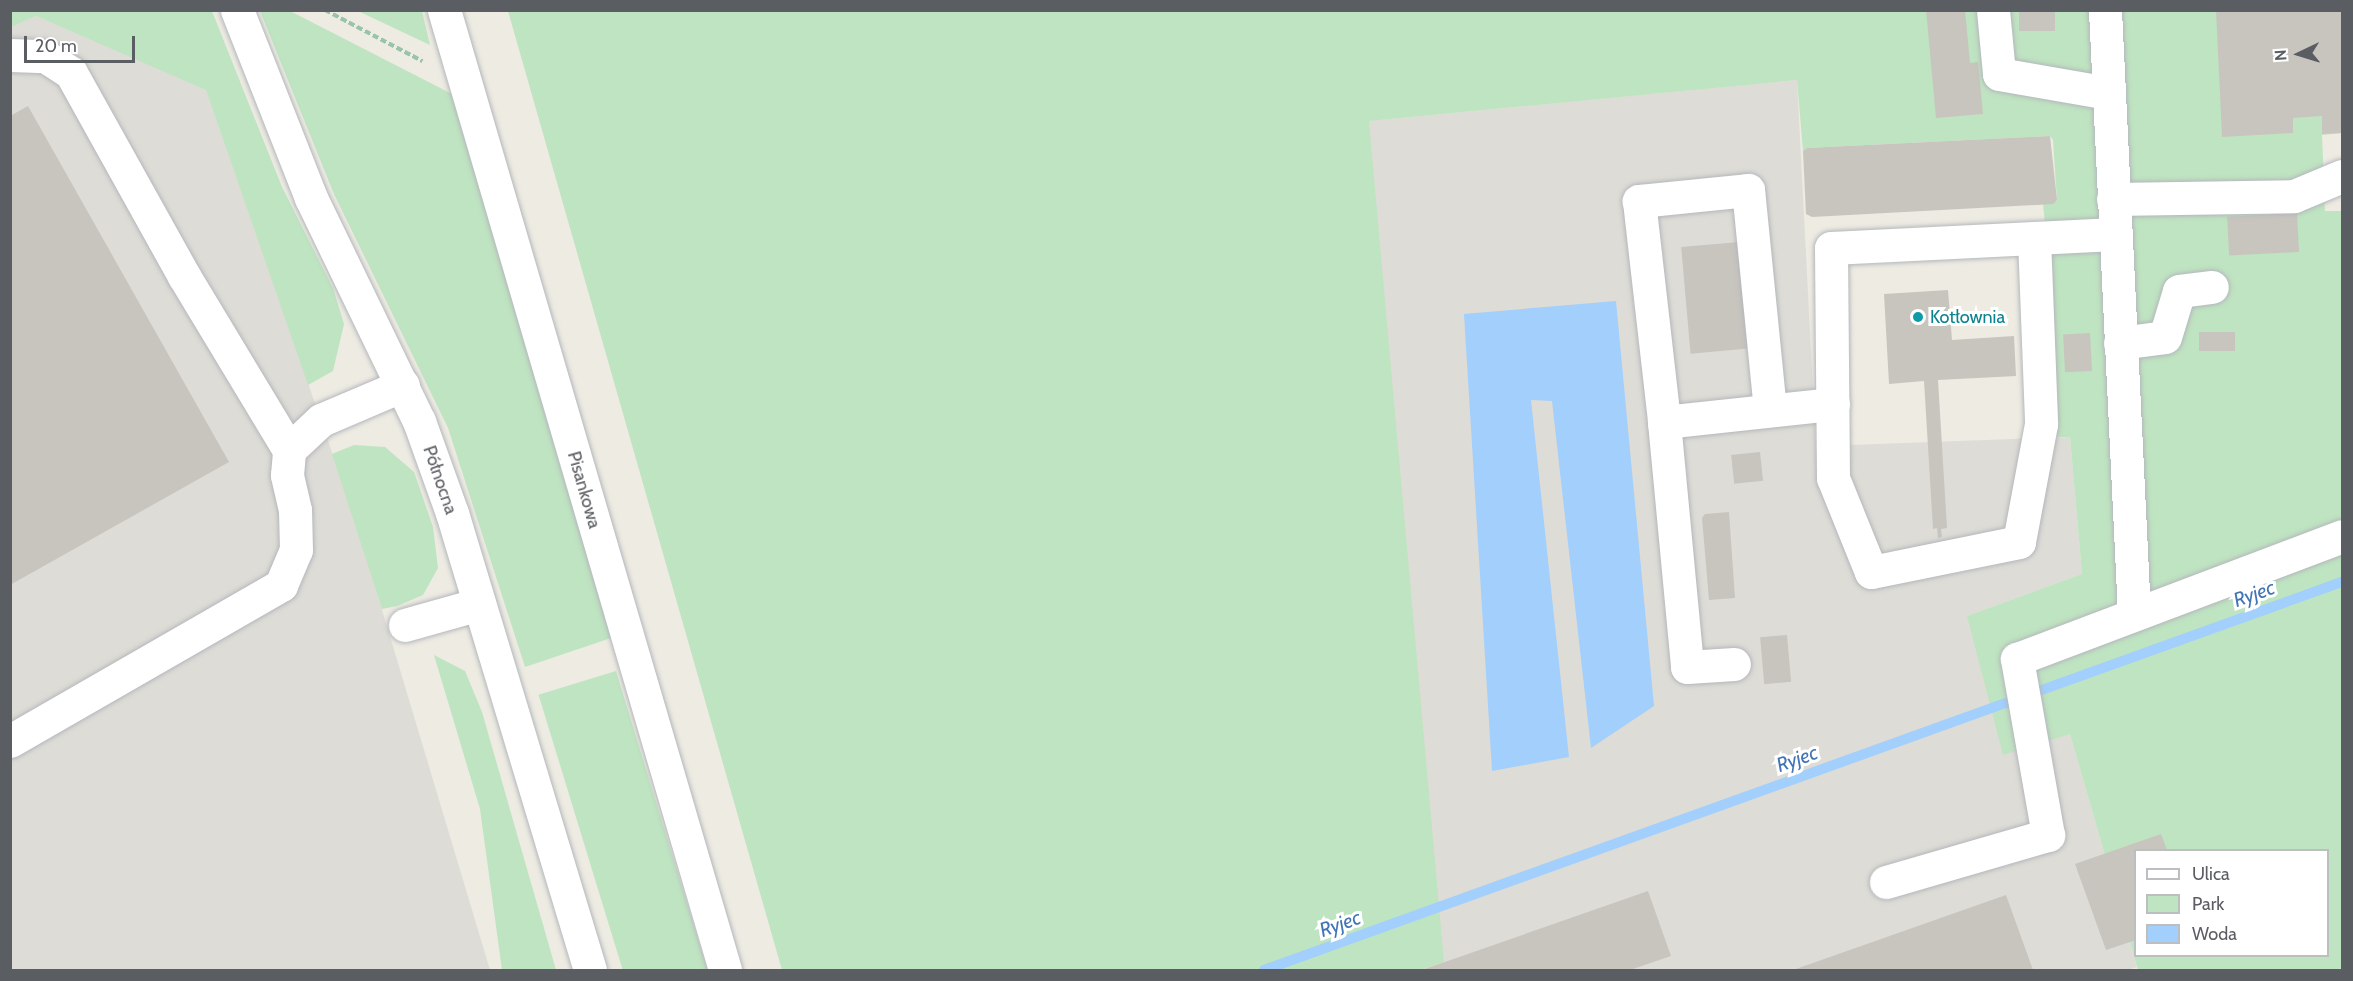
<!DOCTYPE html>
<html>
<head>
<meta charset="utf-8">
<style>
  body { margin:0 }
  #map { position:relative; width:2353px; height:981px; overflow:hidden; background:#edebe2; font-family:Cabin,sans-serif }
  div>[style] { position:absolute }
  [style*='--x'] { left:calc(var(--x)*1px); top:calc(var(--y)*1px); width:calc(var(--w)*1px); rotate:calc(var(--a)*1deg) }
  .industrial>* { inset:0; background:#dedcd6 }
  .green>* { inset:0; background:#bfe4c1; transform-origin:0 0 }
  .water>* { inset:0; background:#a2cffc }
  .stream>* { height:10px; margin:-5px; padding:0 5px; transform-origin:5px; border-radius:5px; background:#a2cffc }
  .building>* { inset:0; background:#c8c5bf; transform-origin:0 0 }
  .path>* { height:4px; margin-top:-2px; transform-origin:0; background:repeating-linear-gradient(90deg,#98c4a8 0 6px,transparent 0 9px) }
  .roads { filter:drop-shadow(0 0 2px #b4b7bc) drop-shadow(0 0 2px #b4b7bc) }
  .minor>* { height:33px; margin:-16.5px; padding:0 16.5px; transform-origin:16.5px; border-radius:16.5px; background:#fff }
  .dots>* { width:16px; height:16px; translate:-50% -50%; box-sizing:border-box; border:3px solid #fff; border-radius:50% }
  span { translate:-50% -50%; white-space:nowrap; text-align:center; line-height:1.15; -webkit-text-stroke:6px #fff; paint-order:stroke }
  .culture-label { font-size:18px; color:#0d838f }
  .left { translate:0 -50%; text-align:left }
  .street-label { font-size:18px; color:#5a5d62 }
  .water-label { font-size:20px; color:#4374b5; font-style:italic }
  .frame { position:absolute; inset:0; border:12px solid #5a5d62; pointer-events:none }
  .legend { position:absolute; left:2134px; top:849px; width:195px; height:108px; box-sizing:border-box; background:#fff; border:2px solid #bdbec0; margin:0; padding:8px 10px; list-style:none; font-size:18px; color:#5a5d62 }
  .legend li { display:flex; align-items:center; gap:12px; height:30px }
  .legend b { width:30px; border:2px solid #bdbec0 }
  .north { position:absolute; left:2269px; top:24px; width:60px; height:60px; -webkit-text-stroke:4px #fff; paint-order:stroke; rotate:266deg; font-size:16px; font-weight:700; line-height:24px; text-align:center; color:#5a5d62 }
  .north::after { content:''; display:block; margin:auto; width:21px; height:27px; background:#5a5d62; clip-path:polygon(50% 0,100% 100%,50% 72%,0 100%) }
  .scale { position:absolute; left:24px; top:36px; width:111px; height:27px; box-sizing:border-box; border:3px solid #5a5d62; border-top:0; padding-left:8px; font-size:18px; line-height:21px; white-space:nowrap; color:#5a5d62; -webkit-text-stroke:4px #fff; paint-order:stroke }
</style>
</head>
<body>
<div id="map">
  <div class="industrial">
    <i style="clip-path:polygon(36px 16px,206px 89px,353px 513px,490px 970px,11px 970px,10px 27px)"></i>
    <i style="clip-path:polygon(1797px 80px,1816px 449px,1822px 446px,2070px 437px,2082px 574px,1967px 616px,2070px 734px,2137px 967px,2128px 970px,1421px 970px,1368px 121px)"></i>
  </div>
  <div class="green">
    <i style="clip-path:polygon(11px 10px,212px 11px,282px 187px,333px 288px,344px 324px,333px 371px,308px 385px,206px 90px,36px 16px,11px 27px)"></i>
    <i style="clip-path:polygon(260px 11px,290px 11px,452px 94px,614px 637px,525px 667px,448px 428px,334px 194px)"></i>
    <i style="clip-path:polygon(358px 11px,422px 11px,430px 45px)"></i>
    <i style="clip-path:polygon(evenodd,508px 11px,2342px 11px,2342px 133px,2322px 135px,2325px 211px,2342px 211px,2342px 970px,2138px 970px,2070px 734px,2003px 755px,1967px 616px,2082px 574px,2070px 437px,2057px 437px,2052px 294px,2043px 204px,2057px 200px,2053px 140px,2050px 136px,1807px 148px,1803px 151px,1797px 80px,1369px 121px,1444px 962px,1421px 970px,782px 970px,508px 11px,2136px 850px,2328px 850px,2328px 956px,2136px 956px,2136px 850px)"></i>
    <i style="clip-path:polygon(354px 445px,385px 447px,414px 472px,433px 527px,438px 568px,423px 595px,397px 606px,382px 609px,332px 454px)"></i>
    <i style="clip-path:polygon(434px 655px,465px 671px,482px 712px,556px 970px,502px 970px,480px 809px)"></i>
    <i style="left:616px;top:671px;width:312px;height:81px;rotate:73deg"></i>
  </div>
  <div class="water">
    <i style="clip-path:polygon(1616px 301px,1654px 706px,1591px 748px,1552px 401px,1531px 400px,1569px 757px,1492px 771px,1464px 314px)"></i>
  </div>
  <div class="stream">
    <i style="--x:1264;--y:970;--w:1146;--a:-19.8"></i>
  </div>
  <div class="building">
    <i style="clip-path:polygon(1926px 10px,1965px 10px,1970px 63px,1978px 62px,1983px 114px,1936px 118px)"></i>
    <i style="left:2019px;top:10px;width:36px;height:21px"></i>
    <i style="clip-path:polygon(2216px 10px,2342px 10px,2342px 133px,2322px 134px,2322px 116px,2293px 118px,2293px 133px,2222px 137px)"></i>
    <i style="clip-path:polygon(28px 106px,229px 462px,10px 585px,10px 116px)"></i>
    <i style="clip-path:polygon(2050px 136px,2057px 200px,2053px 204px,1812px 217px,1806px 214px,1803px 151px,1807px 148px)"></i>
    <i style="left:2297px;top:213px;width:39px;height:70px;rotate:87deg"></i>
    <i style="left:1739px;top:242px;width:107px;height:58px;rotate:85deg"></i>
    <i style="clip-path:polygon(1948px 290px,1952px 340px,2014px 336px,2016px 376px,1938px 380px,1947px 528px,1941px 529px,1942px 537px,1938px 538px,1937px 528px,1933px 529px,1924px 381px,1889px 384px,1884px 294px)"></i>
    <i style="left:2235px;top:332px;width:19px;height:36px;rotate:90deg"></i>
    <i style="left:2090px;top:333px;width:38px;height:27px;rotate:87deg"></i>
    <i style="left:1760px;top:452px;width:29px;height:29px;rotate:84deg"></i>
    <i style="clip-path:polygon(1729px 512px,1735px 598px,1709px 600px,1702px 518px,1705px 514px)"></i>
    <i style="left:1787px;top:635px;width:47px;height:27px;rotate:85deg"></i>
    <i style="clip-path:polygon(2161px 834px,2167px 850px,2136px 850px,2136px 940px,2106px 950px,2075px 864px)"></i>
    <i style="clip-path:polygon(1648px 891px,1671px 956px,1630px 970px,1422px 970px)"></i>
    <i style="clip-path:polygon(2006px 895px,2033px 970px,1793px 970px)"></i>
  </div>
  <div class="path">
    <i style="--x:325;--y:10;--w:110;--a:27.7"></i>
  </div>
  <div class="roads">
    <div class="minor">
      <i style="--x:237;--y:10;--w:202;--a:68.5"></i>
      <i style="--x:311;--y:198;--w:248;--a:64.2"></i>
      <i style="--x:419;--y:421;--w:98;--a:70.3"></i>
      <i style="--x:452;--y:513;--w:477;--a:73.2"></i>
      <i style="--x:444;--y:10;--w:1000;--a:73.68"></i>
      <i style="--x:1993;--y:10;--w:64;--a:84.6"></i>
      <i style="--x:1999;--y:74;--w:111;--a:9.9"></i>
      <i style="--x:2105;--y:10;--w:605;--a:87.25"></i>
      <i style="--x:10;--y:55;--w:35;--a:2"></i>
      <i style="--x:45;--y:56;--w:31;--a:33"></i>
      <i style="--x:71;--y:73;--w:232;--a:60.9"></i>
      <i style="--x:184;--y:276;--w:203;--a:58.9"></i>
      <i style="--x:2113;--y:199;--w:181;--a:-0.9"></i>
      <i style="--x:2294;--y:196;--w:52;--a:-22.6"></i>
      <i style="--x:2034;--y:238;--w:186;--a:87.8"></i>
      <i style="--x:2041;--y:424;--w:120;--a:100.6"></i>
      <i style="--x:2019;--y:542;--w:151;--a:168.5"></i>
      <i style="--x:1871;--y:572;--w:101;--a:-112"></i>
      <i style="--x:1833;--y:478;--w:230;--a:-90.5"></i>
      <i style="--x:1831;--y:248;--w:203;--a:-2.8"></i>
      <i style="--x:2034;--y:238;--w:81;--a:-2.8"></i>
      <i style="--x:2120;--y:343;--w:45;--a:-7.6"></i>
      <i style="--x:2165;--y:337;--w:48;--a:-73.1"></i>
      <i style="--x:2179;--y:291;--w:33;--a:-7"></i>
      <i style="--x:1770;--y:410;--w:221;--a:-95.7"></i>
      <i style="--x:1748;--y:190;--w:110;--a:174.2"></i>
      <i style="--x:1639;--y:201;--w:222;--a:83.5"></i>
      <i style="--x:1664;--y:422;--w:170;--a:-6.1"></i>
      <i style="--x:1664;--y:422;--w:246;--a:84.6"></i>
      <i style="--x:1687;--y:667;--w:47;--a:-3.7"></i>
      <i style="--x:405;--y:625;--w:77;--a:-15.8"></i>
      <i style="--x:10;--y:741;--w:313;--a:-29.9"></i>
      <i style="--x:281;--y:585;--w:38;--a:-67"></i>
      <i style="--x:296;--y:550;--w:40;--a:-91.4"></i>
      <i style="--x:295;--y:510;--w:36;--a:-103"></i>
      <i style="--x:287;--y:475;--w:25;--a:-85"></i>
      <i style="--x:289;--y:450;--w:44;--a:-43.2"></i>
      <i style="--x:321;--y:420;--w:89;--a:-23.1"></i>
      <i style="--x:1886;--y:882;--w:169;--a:-16.2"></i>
      <i style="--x:2048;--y:835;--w:179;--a:-100"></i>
      <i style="--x:2017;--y:659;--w:347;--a:-20.7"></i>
    </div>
  </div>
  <div class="dots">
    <i style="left:1918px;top:317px;background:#0f9aa8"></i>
  </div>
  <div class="culture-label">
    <span class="left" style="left:1930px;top:317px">Kotłownia</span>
  </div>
  <div class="street-label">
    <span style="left:440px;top:480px;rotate:71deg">Północna</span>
    <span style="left:584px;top:490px;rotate:74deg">Pisankowa</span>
  </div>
  <div class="water-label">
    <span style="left:2254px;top:594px;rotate:-20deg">Ryjec</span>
    <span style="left:1797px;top:759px;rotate:-20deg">Ryjec</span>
    <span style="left:1340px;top:924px;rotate:-20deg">Ryjec</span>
  </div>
  <div class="frame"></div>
  <ul class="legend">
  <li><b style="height:8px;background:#fff"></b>Ulica</li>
  <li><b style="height:16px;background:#bfe4c1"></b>Park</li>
  <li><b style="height:16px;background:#a2cffc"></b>Woda</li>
  </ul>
  <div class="north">N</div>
  <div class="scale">20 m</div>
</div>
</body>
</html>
